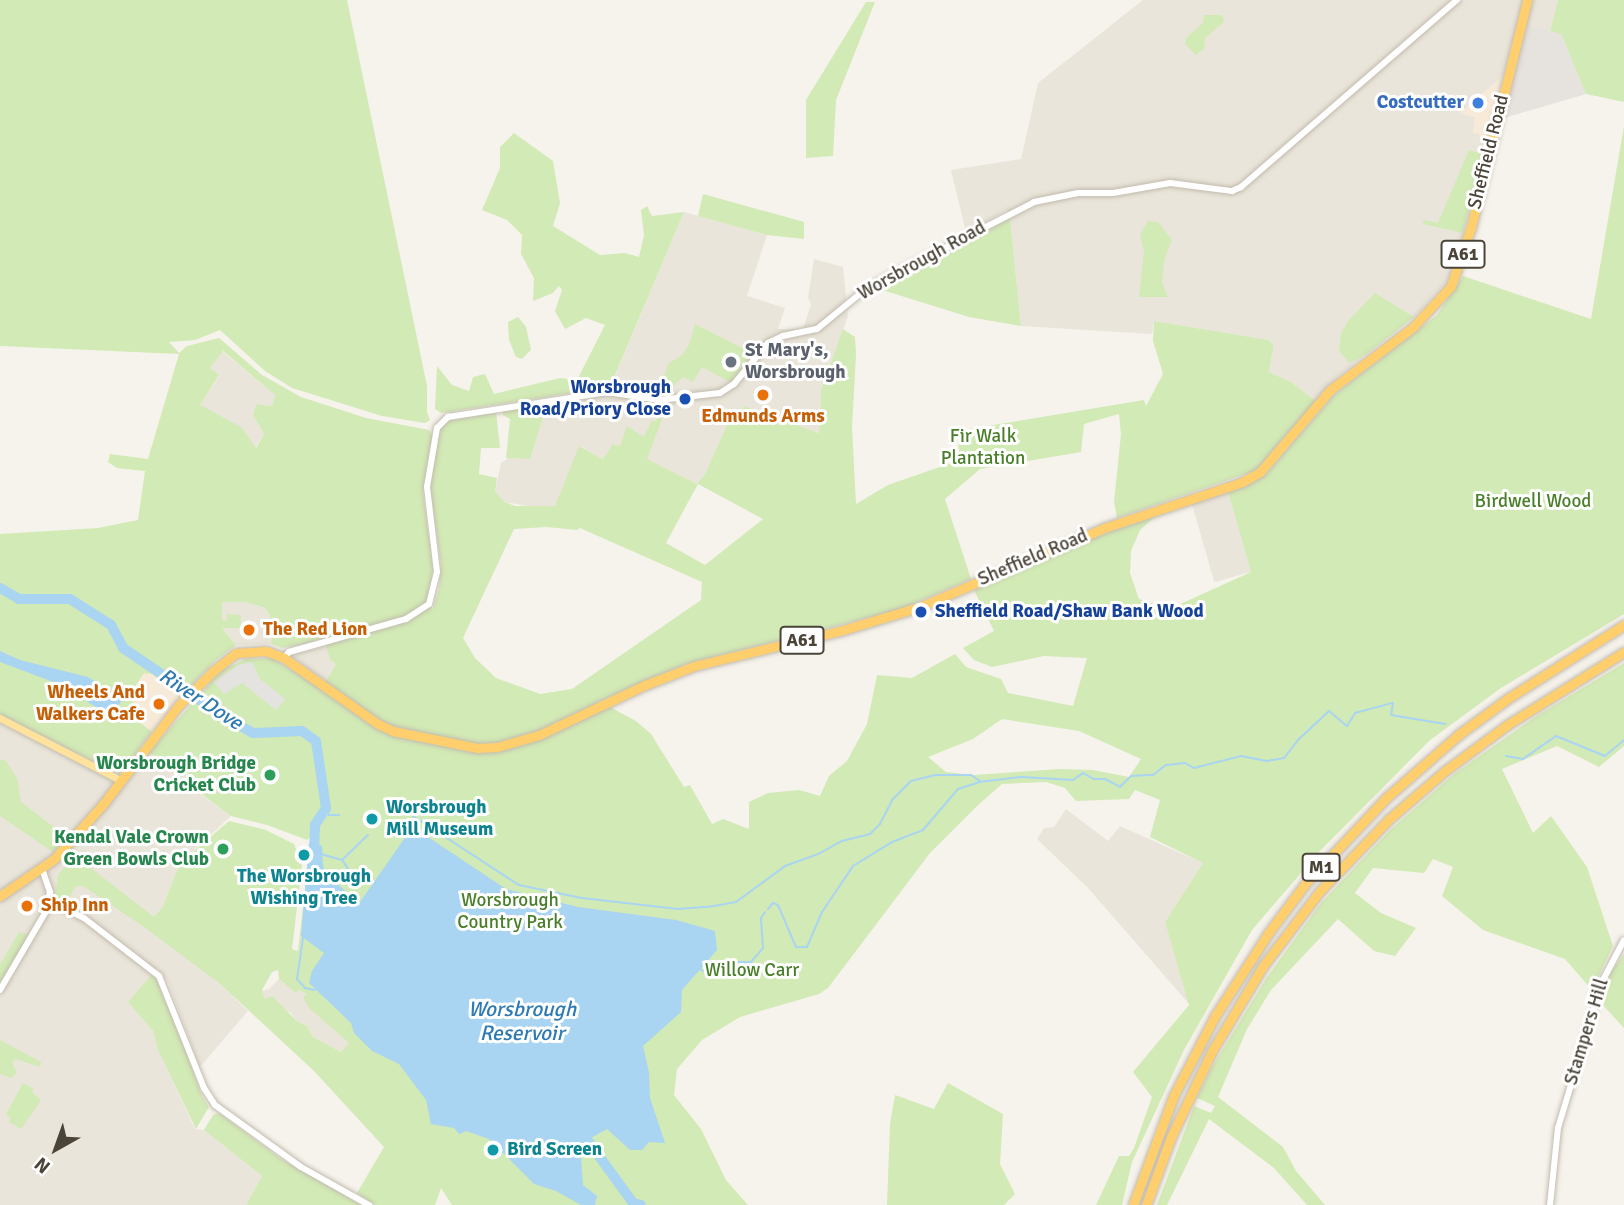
<!DOCTYPE html>
<html>
<head>
<meta charset="utf-8">
<style>
  body { margin:0 }
  #map { position:relative; width:1624px; height:1205px; overflow:hidden; background:#f6f3ec; font-family:Signika,sans-serif }
  div>[style] { position:absolute }
  [style*='--x'] { left:calc(var(--x)*1px); top:calc(var(--y)*1px); width:calc(var(--w)*1px); rotate:calc(var(--a)*1deg) }
  .residential>* { inset:0; background:#eae5da; transform-origin:0 0 }
  .commercial>* { inset:0; background:#f7ead8 }
  .industrial>* { inset:0; background:#e6e2dd }
  .green>* { inset:0; background:#d2eab5 }
  .parking>* { inset:0; background:#e5e3e0 }
  .water>* { inset:0; background:#a9d4f2 }
  .stream>* { height:2px; margin:-1px; padding:0 1px; transform-origin:1px; border-radius:1px; background:#a9d4f2 }
  .river>* { height:10px; margin:-5px; padding:0 5px; transform-origin:5px; border-radius:5px; background:#a9d4f2 }
  .roads { filter:drop-shadow(0 0 2px #c2bbae) drop-shadow(0 0 2px #c2bbae) }
  .minor>* { height:6px; margin:-3px; padding:0 3px; transform-origin:3px; border-radius:3px; background:#fff }
  .major>* { height:7px; margin:-3.5px; padding:0 3.5px; transform-origin:3.5px; border-radius:3.5px; background:#ffe39c }
  .highway>* { height:9px; margin:-4.5px; padding:0 4.5px; transform-origin:4.5px; border-radius:4.5px; background:#ffcf6e }
  .dots>* { width:19px; height:19px; translate:-50% -50%; box-sizing:border-box; border:4px solid #fff; border-radius:50% }
  span { translate:-50% -50%; white-space:nowrap; text-align:center; line-height:1.15; -webkit-text-stroke:6px #fff; paint-order:stroke }
  .shield-label span { padding:2px 5px; background:#fff; border:2px solid; border-radius:5px; -webkit-text-stroke-width:0 }
  .shield-label { font-size:18px; color:#4b4439; font-weight:700 }
  .shop-label { font-size:19px; color:#366cbe; font-weight:700 }
  .right { translate:-100% -50%; text-align:right }
  .street-label { font-size:19px; color:#4b4439 }
  .worship-label { font-size:19px; color:#5b616d; font-weight:700 }
  .left { translate:0 -50%; text-align:left }
  .transit-label { font-size:19px; color:#164399; font-weight:700 }
  .food-label { font-size:19px; color:#c56008; font-weight:700 }
  .park-label { font-size:19px; color:#4a7f2a }
  .leisure-label { font-size:19px; color:#27864d; font-weight:700 }
  .culture-label { font-size:19px; color:#0d838f; font-weight:700 }
  .water-label { font-size:21px; color:#2e7ab2; font-style:italic }
  .north { position:absolute; left:21px; top:1114px; width:70px; height:70px; -webkit-text-stroke:5px #fff; paint-order:stroke; rotate:220deg; font-size:19px; font-weight:700; line-height:28px; text-align:center; color:#4b4439 }
  .north::after { content:''; display:block; margin:auto; width:24px; height:32px; background:#4b4439; clip-path:polygon(50% 0,100% 100%,50% 72%,0 100%) }
</style>
</head>
<body>
<div id="map">
  <div class="residential">
    <i style="clip-path:polygon(1143px 0,1558px 0,1550px 31px,1518px 22px,1503px 76px,1461px 113px,1475px 117px,1485px 146px,1458px 253px,1447px 281px,1414px 317px,1335px 379px,1316px 401px,1291px 382px,1269px 372px,1274px 345px,1269px 340px,1154px 321px,1152px 334px,1021px 326px,1010px 218px,1007px 210px,966px 232px,951px 170px,1021px 159px,1038px 83px)"></i>
    <i style="clip-path:polygon(684px 212px,767px 235px,747px 296px,785px 308px,778px 329px,803px 329px,811px 304px,808px 298px,814px 259px,843px 267px,848px 316px,821px 390px,819px 433px,744px 406px,738px 416px,730px 418px,705px 474px,697px 484px,620px 446px,614px 444px,603px 459px,580px 446px,555px 507px,539px 508px,505px 502px,495px 492px,501px 463px,510px 457px,530px 459px,546px 409px,544px 405px,607px 395px)"></i>
    <i style="clip-path:polygon(222px 351px,275px 395px,272px 406px,256px 404px,253px 415px,264px 434px,255px 448px,200px 405px,219px 376px,210px 368px)"></i>
    <i style="left:1228px;top:492px;width:83px;height:38px;rotate:74deg"></i>
    <i style="clip-path:polygon(222px 601px,246px 602px,265px 608px,273px 621px,271px 644px,236px 645px,222px 628px)"></i>
    <i style="clip-path:polygon(327px 646px,330px 660px,336px 664px,326px 681px,294px 658px,296px 654px)"></i>
    <i style="clip-path:polygon(0 723px,104px 776px,121px 788px,149px 752px,182px 774px,200px 788px,201px 795px,231px 816px,180px 863px,162px 908px,219px 983px,248px 1011px,200px 1067px,168px 982px,157px 968px,128px 1002px,153px 1031px,158px 1050px,195px 1129px,204px 1130px,262px 1176px,246px 1205px,0 1205px)"></i>
    <i style="clip-path:polygon(1066px 809px,1108px 841px,1120px 826px,1203px 863px,1165px 922px,1190px 1005px,1088px 888px,1037px 839px,1044px 828px,1054px 827px)"></i>
    <i style="clip-path:polygon(279px 979px,296px 993px,299px 990px,306px 994px,310px 1009px,351px 1042px,341px 1052px,313px 1037px,307px 1026px,297px 1021px,291px 1013px,265px 999px,262px 991px,269px 989px)"></i>
  </div>
  <div class="commercial">
    <i style="clip-path:polygon(1503px 76px,1485px 146px,1479px 134px,1473px 133px,1475px 117px,1460px 113px)"></i>
    <i style="clip-path:polygon(144px 672px,152px 674px,179px 698px,152px 732px,136px 719px,139px 711px,129px 696px)"></i>
  </div>
  <div class="industrial">
    <i style="clip-path:polygon(1526px 24px,1561px 34px,1586px 94px,1504px 118px)"></i>
  </div>
  <div class="green">
    <i style="clip-path:polygon(evenodd,0 0,347px 0,427px 386px,427px 412px,430px 420px,425px 423px,382px 416px,292px 388px,265px 371px,220px 330px,195px 340px,169px 342px,179px 353px,187px 346px,219px 338px,262px 375px,301px 397px,366px 418px,429px 430px,433px 436px,423px 493px,433px 568px,430px 589px,432px 611px,439px 589px,441px 564px,430px 488px,440px 430px,448px 419px,496px 411px,500px 448px,481px 448px,479px 474px,497px 478px,495px 492px,505px 502px,515px 506px,555px 506px,579px 446px,603px 459px,613px 444px,620px 446px,627px 426px,644px 437px,652px 420px,655px 422px,658px 417px,662px 419px,647px 459px,697px 484px,705px 474px,730px 418px,737px 416px,744px 406px,819px 433px,821px 390px,843px 329px,855px 337px,856px 355px,852px 427px,856px 504px,888px 485px,960px 460px,957px 431px,1144px 400px,1146px 406px,1163px 374px,1153px 341px,1154px 321px,1269px 340px,1274px 345px,1269px 372px,1291px 382px,1316px 401px,1268px 459px,1254px 471px,1117px 518px,1114px 502px,1121px 434px,1119px 414px,1084px 424px,1081px 452px,980px 469px,945px 499px,971px 579px,898px 610px,686px 664px,595px 703px,610px 707px,636px 721px,651px 734px,684px 787px,690px 785px,712px 824px,723px 819px,749px 829px,749px 802px,768px 793px,799px 790px,820px 796px,829px 776px,847px 761px,867px 724px,877px 675px,912px 678px,955px 654px,966px 667px,1001px 679px,1008px 693px,1073px 706px,1087px 658px,1044px 656px,992px 667px,974px 660px,963px 648px,994px 631px,974px 590px,1082px 542px,1156px 516px,1140px 530px,1131px 551px,1130px 573px,1139px 599px,1161px 606px,1178px 605px,1251px 572px,1228px 492px,1254px 482px,1267px 473px,1334px 395px,1437px 315px,1463px 276px,1591px 319px,1624px 126px,1624px 614px,1501px 688px,1429px 741px,1320px 851px,1252px 930px,1184px 1050px,1132px 1162px,1122px 1205px,1096px 1205px,1119px 1156px,1129px 1156px,1134px 1148px,1152px 1097px,1133px 1072px,1189px 1005px,1165px 922px,1203px 863px,1150px 837px,1160px 800px,1135px 790px,1129px 799px,1076px 801px,1065px 788px,1046px 782px,1002px 784px,977px 806px,930px 853px,828px 988px,819px 994px,740px 1017px,702px 1040px,677px 1069px,674px 1095px,701px 1129px,726px 1180px,748px 1205px,452px 1205px,441px 1188px,435px 1205px,375px 1205px,357px 1193px,384px 1147px,314px 1071px,219px 983px,144px 927px,83px 886px,76px 886px,65px 904px,55px 895px,58px 875px,74px 855px,154px 917px,162px 908px,180px 863px,229px 821px,266px 830px,294px 844px,302px 865px,292px 949px,298px 951px,311px 836px,307px 840px,267px 825px,231px 816px,201px 794px,200px 788px,182px 774px,149px 752px,221px 671px,245px 659px,272px 658px,315px 685px,326px 681px,336px 664px,330px 660px,325px 640px,282px 648px,271px 644px,273px 621px,265px 608px,246px 602px,222px 602px,222px 620px,227px 621px,227px 614px,241px 615px,241px 628px,222px 628px,236px 645px,215px 661px,179px 698px,152px 674px,144px 673px,129px 696px,140px 712px,137px 720px,152px 732px,119px 774px,0 715px,0 534px,98px 528px,138px 520px,145px 471px,117px 468px,108px 462px,110px 454px,148px 459px,179px 354px,0 346px,0 0,223px 351px,275px 395px,272px 406px,256px 404px,253px 415px,264px 434px,256px 448px,241px 427px,200px 405px,219px 375px,210px 368px,223px 351px,0 0,698px 484px,763px 519px,705px 565px,666px 543px,698px 484px,0 0,547px 527px,577px 530px,580px 528px,702px 582px,701px 600px,572px 689px,540px 694px,496px 678px,475px 658px,463px 638px,514px 529px,547px 527px,0 0,1002px 719px,1079px 731px,1141px 759px,1129px 777px,1093px 770px,1060px 769px,973px 775px,946px 772px,928px 757px,973px 739px,1002px 719px,0 0,278px 970px,279px 979px,296px 993px,299px 990px,306px 994px,303px 998px,310px 1009px,349px 1043px,341px 1052px,313px 1037px,307px 1026px,297px 1021px,272px 996px,265px 999px,262px 990px,272px 972px,278px 970px)"></i>
    <i style="clip-path:polygon(1558px 0,1624px 0,1624px 102px,1586px 94px,1561px 34px,1550px 31px)"></i>
    <i style="clip-path:polygon(866px 2px,875px 2px,836px 100px,833px 156px,806px 158px,806px 100px)"></i>
    <i style="clip-path:polygon(1204px 15px,1222px 15px,1224px 22px,1205px 38px,1204px 49px,1196px 55px,1185px 44px,1186px 38px,1203px 23px)"></i>
    <i style="clip-path:polygon(514px 133px,553px 161px,560px 203px,553px 226px,600px 255px,625px 253px,639px 257px,644px 235px,641px 210px,647px 206px,652px 216px,684px 212px,610px 387px,441px 413px,435px 409px,437px 366px,452px 385px,469px 391px,473px 377px,485px 374px,494px 394px,560px 378px,577px 380px,605px 325px,586px 318px,565px 329px,555px 311px,562px 290px,559px 286px,553px 293px,533px 301px,534px 278px,521px 254px,522px 235px,507px 220px,482px 210px,500px 168px,500px 147px)"></i>
    <i style="clip-path:polygon(1469px 150px,1483px 154px,1463px 233px,1423px 224px,1424px 220px,1438px 223px)"></i>
    <i style="clip-path:polygon(703px 194px,804px 222px,804px 239px,767px 235px,698px 216px)"></i>
    <i style="clip-path:polygon(1010px 218px,1021px 326px,969px 317px,876px 288px)"></i>
    <i style="clip-path:polygon(1148px 221px,1158px 222px,1172px 240px,1164px 261px,1162px 282px,1168px 297px,1139px 297px,1144px 252px,1140px 234px)"></i>
    <i style="clip-path:polygon(1375px 293px,1414px 317px,1367px 354px,1349px 363px,1339px 351px,1341px 334px,1348px 321px)"></i>
    <i style="clip-path:polygon(518px 317px,526px 327px,531px 350px,522px 359px,516px 357px,509px 340px,508px 322px)"></i>
    <i style="clip-path:polygon(695px 324px,752px 353px,732px 383px,702px 367px,693px 382px,683px 377px,672px 387px,662px 382px,669px 363px,681px 356px,689px 345px)"></i>
    <i style="clip-path:polygon(544px 405px,546px 409px,530px 459px,506px 458px,510px 419px,503px 415px,502px 410px)"></i>
    <i style="clip-path:polygon(1624px 663px,1624px 746px,1599px 767px,1557px 746px,1502px 769px,1533px 833px,1551px 816px,1587px 867px,1613px 946px,1592px 990px,1565px 959px,1483px 930px,1442px 896px,1453px 867px,1433px 859px,1424px 873px,1373px 868px,1355px 893px,1381px 913px,1416px 928px,1395px 956px,1374px 951px,1338px 919px,1271px 990px,1247px 1029px,1218px 1097px,1283px 1147px,1296px 1171px,1325px 1205px,1307px 1205px,1274px 1168px,1209px 1119px,1167px 1205px,1157px 1205px,1194px 1106px,1211px 1113px,1215px 1106px,1197px 1098px,1212px 1067px,1267px 977px,1321px 903px,1389px 831px,1454px 774px,1535px 717px)"></i>
    <i style="clip-path:polygon(0 760px,5px 760px,17px 778px,21px 802px,67px 837px,53px 852px,0 816px)"></i>
    <i style="clip-path:polygon(19px 932px,30px 935px,0 986px,0 964px)"></i>
    <i style="clip-path:polygon(1624px 954px,1624px 1028px,1601px 1003px,1608px 976px)"></i>
    <i style="clip-path:polygon(152px 974px,165px 992px,202px 1096px,209px 1107px,196px 1129px,158px 1050px,153px 1031px,128px 1002px)"></i>
    <i style="clip-path:polygon(0 1040px,41px 1062px,40px 1067px,16px 1059px,12px 1063px,17px 1073px,11px 1078px,0 1074px)"></i>
    <i style="clip-path:polygon(23px 1083px,34px 1089px,32px 1092px,41px 1100px,21px 1129px,9px 1122px,11px 1118px,6px 1114px)"></i>
    <i style="clip-path:polygon(948px 1083px,1003px 1114px,1000px 1164px,1015px 1194px,1004px 1205px,887px 1205px,890px 1124px,895px 1095px,934px 1109px)"></i>
    <i style="clip-path:polygon(219px 1113px,281px 1159px,361px 1205px,246px 1205px,262px 1176px,204px 1130px,213px 1115px)"></i>
  </div>
  <div class="parking">
    <i style="clip-path:polygon(252px 662px,260px 679px,285px 699px,276px 710px,242px 683px,224px 694px,214px 682px,238px 665px)"></i>
  </div>
  <div class="water">
    <i style="clip-path:polygon(0 651px,20px 660px,88px 677px,123px 699px,111px 716px,56px 683px,0 662px)"></i>
    <i style="clip-path:polygon(419px 831px,506px 889px,578px 907px,676px 920px,715px 931px,717px 950px,682px 990px,681px 1012px,643px 1046px,649px 1072px,650px 1098px,665px 1143px,649px 1142px,642px 1150px,630px 1150px,607px 1129px,580px 1144px,583px 1185px,597px 1196px,595px 1205px,581px 1205px,556px 1191px,534px 1184px,489px 1139px,466px 1131px,459px 1134px,454px 1128px,431px 1124px,426px 1100px,399px 1064px,372px 1051px,354px 1033px,351px 1023px,309px 983px,312px 971px,324px 953px,301px 936px,309px 843px,322px 846px,323px 866px,329px 878px,360px 902px,409px 832px)"></i>
  </div>
  <div class="stream">
    <i style="--x:1506;--y:756;--w:17;--a:10"></i>
    <i style="--x:1523;--y:759;--w:40;--a:-34.9"></i>
    <i style="--x:1556;--y:736;--w:53;--a:22.2"></i>
    <i style="--x:1605;--y:756;--w:25;--a:-40"></i>
    <i style="--x:326;--y:808;--w:8;--a:67"></i>
    <i style="--x:329;--y:815;--w:10;--a:0"></i>
    <i style="--x:413;--y:816;--w:126;--a:33.1"></i>
    <i style="--x:519;--y:885;--w:64;--a:11.7"></i>
    <i style="--x:582;--y:898;--w:96;--a:6.6"></i>
    <i style="--x:677;--y:909;--w:31;--a:-4"></i>
    <i style="--x:708;--y:907;--w:28;--a:-10"></i>
    <i style="--x:736;--y:902;--w:61;--a:-36.3"></i>
    <i style="--x:785;--y:866;--w:37;--a:-20"></i>
    <i style="--x:820;--y:853;--w:25;--a:-29"></i>
    <i style="--x:842;--y:841;--w:29;--a:-14"></i>
    <i style="--x:870;--y:834;--w:14;--a:-45"></i>
    <i style="--x:880;--y:824;--w:28;--a:-63"></i>
    <i style="--x:893;--y:799;--w:25;--a:-45"></i>
    <i style="--x:911;--y:781;--w:25;--a:-14"></i>
    <i style="--x:935;--y:775;--w:36;--a:0"></i>
    <i style="--x:971;--y:775;--w:11;--a:34"></i>
    <i style="--x:321;--y:854;--w:22;--a:16"></i>
    <i style="--x:342;--y:860;--w:36;--a:-44"></i>
    <i style="--x:343;--y:861;--w:9;--a:58"></i>
    <i style="--x:768;--y:909;--w:8;--a:-50"></i>
    <i style="--x:773;--y:903;--w:5;--a:22"></i>
    <i style="--x:778;--y:905;--w:46;--a:66.8"></i>
    <i style="--x:796;--y:947;--w:11;--a:0"></i>
    <i style="--x:807;--y:947;--w:38;--a:-67"></i>
    <i style="--x:822;--y:912;--w:55;--a:-56"></i>
    <i style="--x:853;--y:866;--w:46;--a:-31.6"></i>
    <i style="--x:892;--y:842;--w:33;--a:-21"></i>
    <i style="--x:923;--y:830;--w:54;--a:-49.5"></i>
    <i style="--x:958;--y:789;--w:22;--a:-18"></i>
    <i style="--x:979;--y:782;--w:42;--a:-6.8"></i>
    <i style="--x:1021;--y:777;--w:52;--a:3.3"></i>
    <i style="--x:1073;--y:780;--w:12;--a:-35"></i>
    <i style="--x:1083;--y:773;--w:13;--a:29"></i>
    <i style="--x:1094;--y:779;--w:11;--a:0"></i>
    <i style="--x:1105;--y:779;--w:17;--a:28"></i>
    <i style="--x:1120;--y:787;--w:16;--a:-45"></i>
    <i style="--x:1131;--y:776;--w:22;--a:-3"></i>
    <i style="--x:1153;--y:775;--w:16;--a:-38"></i>
    <i style="--x:1166;--y:765;--w:19;--a:-6"></i>
    <i style="--x:1185;--y:763;--w:10;--a:29"></i>
    <i style="--x:1194;--y:768;--w:49;--a:-14.3"></i>
    <i style="--x:1241;--y:756;--w:26;--a:11"></i>
    <i style="--x:1267;--y:761;--w:17;--a:-10"></i>
    <i style="--x:1284;--y:758;--w:24;--a:-52"></i>
    <i style="--x:1299;--y:739;--w:41;--a:-43"></i>
    <i style="--x:1329;--y:711;--w:23;--a:40"></i>
    <i style="--x:1347;--y:726;--w:15;--a:-58"></i>
    <i style="--x:1355;--y:713;--w:39;--a:-15"></i>
    <i style="--x:1393;--y:703;--w:12;--a:99"></i>
    <i style="--x:1391;--y:715;--w:55;--a:9.5"></i>
    <i style="--x:303;--y:938;--w:41;--a:98.3"></i>
    <i style="--x:297;--y:979;--w:12;--a:48"></i>
    <i style="--x:305;--y:988;--w:10;--a:11"></i>
    <i style="--x:697;--y:968;--w:22;--a:24"></i>
    <i style="--x:717;--y:977;--w:21;--a:-45"></i>
    <i style="--x:732;--y:962;--w:19;--a:0"></i>
    <i style="--x:751;--y:962;--w:18;--a:-49"></i>
    <i style="--x:763;--y:948;--w:30;--a:-94"></i>
    <i style="--x:761;--y:918;--w:7;--a:-56"></i>
  </div>
  <div class="river">
    <i style="--x:0;--y:588;--w:22;--a:30"></i>
    <i style="--x:19;--y:599;--w:51;--a:0"></i>
    <i style="--x:70;--y:599;--w:49;--a:32.4"></i>
    <i style="--x:111;--y:625;--w:26;--a:62"></i>
    <i style="--x:123;--y:648;--w:127;--a:34.1"></i>
    <i style="--x:228;--y:719;--w:29;--a:29"></i>
    <i style="--x:253;--y:733;--w:49;--a:-2.3"></i>
    <i style="--x:302;--y:731;--w:17;--a:36"></i>
    <i style="--x:316;--y:741;--w:68;--a:81.5"></i>
    <i style="--x:326;--y:808;--w:20;--a:123"></i>
    <i style="--x:315;--y:825;--w:31;--a:92"></i>
    <i style="--x:580;--y:1130;--w:90;--a:54"></i>
    <i style="--x:633;--y:1203;--w:8;--a:14"></i>
  </div>
  <div class="roads">
    <div class="minor">
      <i style="--x:284;--y:658;--w:8;--a:-50"></i>
      <i style="--x:289;--y:652;--w:122;--a:-15.8"></i>
      <i style="--x:406;--y:619;--w:27;--a:-33"></i>
      <i style="--x:429;--y:604;--w:33;--a:-76"></i>
      <i style="--x:437;--y:572;--w:86;--a:-96.7"></i>
      <i style="--x:427;--y:487;--w:60;--a:-80.4"></i>
      <i style="--x:437;--y:428;--w:16;--a:-45"></i>
      <i style="--x:448;--y:417;--w:161;--a:-8.9"></i>
      <i style="--x:607;--y:392;--w:53;--a:8.7"></i>
      <i style="--x:659;--y:400;--w:61;--a:-6.5"></i>
      <i style="--x:720;--y:393;--w:17;--a:-33"></i>
      <i style="--x:734;--y:384;--w:53;--a:-50.3"></i>
      <i style="--x:768;--y:343;--w:17;--a:-25"></i>
      <i style="--x:783;--y:336;--w:35;--a:-12"></i>
      <i style="--x:817;--y:329;--w:65;--a:-39.4"></i>
      <i style="--x:867;--y:288;--w:188;--a:-27.2"></i>
      <i style="--x:1034;--y:202;--w:45;--a:-11.6"></i>
      <i style="--x:1078;--y:193;--w:35;--a:0"></i>
      <i style="--x:1113;--y:193;--w:58;--a:-10"></i>
      <i style="--x:1170;--y:183;--w:63;--a:7.4"></i>
      <i style="--x:1232;--y:191;--w:10;--a:-24"></i>
      <i style="--x:1241;--y:187;--w:286;--a:-40.9"></i>
      <i style="--x:49;--y:901;--w:39;--a:26"></i>
      <i style="--x:84;--y:918;--w:95;--a:37.7"></i>
      <i style="--x:159;--y:976;--w:121;--a:68.1"></i>
      <i style="--x:204;--y:1088;--w:20;--a:57"></i>
      <i style="--x:215;--y:1105;--w:106;--a:35.8"></i>
      <i style="--x:301;--y:1167;--w:78;--a:29.2"></i>
      <i style="--x:0;--y:990;--w:89;--a:-59.7"></i>
      <i style="--x:45;--y:913;--w:22;--a:-77"></i>
      <i style="--x:50;--y:892;--w:24;--a:-109"></i>
      <i style="--x:1550;--y:1205;--w:77;--a:-84.1"></i>
      <i style="--x:1558;--y:1128;--w:152;--a:-73.2"></i>
      <i style="--x:1602;--y:982;--w:47;--a:-62.4"></i>
    </div>
    <div class="major">
      <i style="--x:0;--y:718;--w:137;--a:27.3"></i>
    </div>
    <div class="highway">
      <i style="--x:0;--y:896;--w:65;--a:-34.4"></i>
      <i style="--x:54;--y:859;--w:75;--a:-48.2"></i>
      <i style="--x:104;--y:803;--w:123;--a:-52.6"></i>
      <i style="--x:179;--y:705;--w:48;--a:-45"></i>
      <i style="--x:213;--y:671;--w:29;--a:-38"></i>
      <i style="--x:236;--y:653;--w:30;--a:-4"></i>
      <i style="--x:266;--y:651;--w:19;--a:21"></i>
      <i style="--x:284;--y:658;--w:115;--a:35.1"></i>
      <i style="--x:378;--y:724;--w:17;--a:25"></i>
      <i style="--x:393;--y:731;--w:86;--a:11.4"></i>
      <i style="--x:477;--y:748;--w:20;--a:-3"></i>
      <i style="--x:497;--y:747;--w:44;--a:-15.9"></i>
      <i style="--x:539;--y:735;--w:117;--a:-25.3"></i>
      <i style="--x:645;--y:685;--w:53;--a:-21.2"></i>
      <i style="--x:694;--y:666;--w:153;--a:-13.6"></i>
      <i style="--x:843;--y:630;--w:79;--a:-16.8"></i>
      <i style="--x:919;--y:607;--w:201;--a:-23.1"></i>
      <i style="--x:1104;--y:528;--w:145;--a:-18.4"></i>
      <i style="--x:1242;--y:482;--w:21;--a:-29"></i>
      <i style="--x:1260;--y:472;--w:108;--a:-49.5"></i>
      <i style="--x:1330;--y:390;--w:104;--a:-37.2"></i>
      <i style="--x:1413;--y:327;--w:56;--a:-47.2"></i>
      <i style="--x:1451;--y:286;--w:62;--a:-71.3"></i>
      <i style="--x:1471;--y:227;--w:234;--a:-76.1"></i>
      <i style="--x:1133;--y:1205;--w:117;--a:-69.6"></i>
      <i style="--x:1174;--y:1095;--w:89;--a:-62.6"></i>
      <i style="--x:1215;--y:1016;--w:100;--a:-57.3"></i>
      <i style="--x:1269;--y:932;--w:60;--a:-53.1"></i>
      <i style="--x:1305;--y:884;--w:118;--a:-46.7"></i>
      <i style="--x:1386;--y:798;--w:96;--a:-41.2"></i>
      <i style="--x:1458;--y:735;--w:64;--a:-36.2"></i>
      <i style="--x:1510;--y:697;--w:135;--a:-32.3"></i>
      <i style="--x:1146;--y:1205;--w:72;--a:-69.8"></i>
      <i style="--x:1171;--y:1137;--w:95;--a:-64.5"></i>
      <i style="--x:1212;--y:1051;--w:99;--a:-59"></i>
      <i style="--x:1263;--y:966;--w:94;--a:-52.8"></i>
      <i style="--x:1320;--y:891;--w:98;--a:-46.2"></i>
      <i style="--x:1388;--y:820;--w:77;--a:-40.8"></i>
      <i style="--x:1446;--y:770;--w:76;--a:-36.4"></i>
      <i style="--x:1507;--y:725;--w:138;--a:-32"></i>
    </div>
  </div>
  <div class="dots">
    <i style="left:1478px;top:103px;background:#3f7fe0"></i>
    <i style="left:731px;top:362px;background:#6b7280"></i>
    <i style="left:763px;top:395px;background:#e8710a"></i>
    <i style="left:685px;top:399px;background:#1a4fb4"></i>
    <i style="left:921px;top:612px;background:#1a4fb4"></i>
    <i style="left:249px;top:630px;background:#e8710a"></i>
    <i style="left:159px;top:704px;background:#e8710a"></i>
    <i style="left:270px;top:775px;background:#2e9e5b"></i>
    <i style="left:372px;top:819px;background:#0f9aa8"></i>
    <i style="left:223px;top:849px;background:#2e9e5b"></i>
    <i style="left:304px;top:855px;background:#0f9aa8"></i>
    <i style="left:27px;top:906px;background:#e8710a"></i>
    <i style="left:493px;top:1150px;background:#0f9aa8"></i>
  </div>
  <div class="shield-label">
    <span style="left:1463px;top:254px">A61</span>
    <span style="left:802px;top:640px">A61</span>
    <span style="left:1321px;top:867px">M1</span>
  </div>
  <div class="shop-label">
    <span class="right" style="left:1464px;top:103px">Costcutter</span>
  </div>
  <div class="street-label">
    <span style="left:1489px;top:152px;rotate:-76deg">Sheffield Road</span>
    <span style="left:922px;top:261px;rotate:-29deg">Worsbrough Road</span>
    <span style="left:1033px;top:558px;rotate:-23deg">Sheffield Road</span>
    <span style="left:1587px;top:1032px;rotate:-73deg">Stampers Hill</span>
  </div>
  <div class="worship-label">
    <span class="left" style="left:745px;top:362px">St Mary's,<br>Worsbrough</span>
  </div>
  <div class="transit-label">
    <span class="right" style="left:671px;top:399px">Worsbrough<br>Road/Priory Close</span>
    <span class="left" style="left:935px;top:612px">Sheffield Road/Shaw Bank Wood</span>
  </div>
  <div class="food-label">
    <span style="left:763px;top:417px">Edmunds Arms</span>
    <span class="left" style="left:263px;top:630px">The Red Lion</span>
    <span class="right" style="left:145px;top:704px">Wheels And<br>Walkers Cafe</span>
    <span class="left" style="left:41px;top:906px">Ship Inn</span>
  </div>
  <div class="park-label">
    <span style="left:983px;top:448px">Fir Walk<br>Plantation</span>
    <span style="left:1533px;top:502px">Birdwell Wood</span>
    <span style="left:510px;top:912px">Worsbrough<br>Country Park</span>
    <span style="left:752px;top:971px">Willow Carr</span>
  </div>
  <div class="leisure-label">
    <span class="right" style="left:256px;top:775px">Worsbrough Bridge<br>Cricket Club</span>
    <span class="right" style="left:209px;top:849px">Kendal Vale Crown<br>Green Bowls Club</span>
  </div>
  <div class="culture-label">
    <span class="left" style="left:386px;top:819px">Worsbrough<br>Mill Museum</span>
    <span style="left:304px;top:888px">The Worsbrough<br>Wishing Tree</span>
    <span class="left" style="left:507px;top:1150px">Bird Screen</span>
  </div>
  <div class="water-label">
    <span style="left:201px;top:699px;rotate:33deg">River Dove</span>
    <span style="left:522px;top:1021px">Worsbrough<br>Reservoir</span>
  </div>
  <div class="north">N</div>
</div>
</body>
</html>
